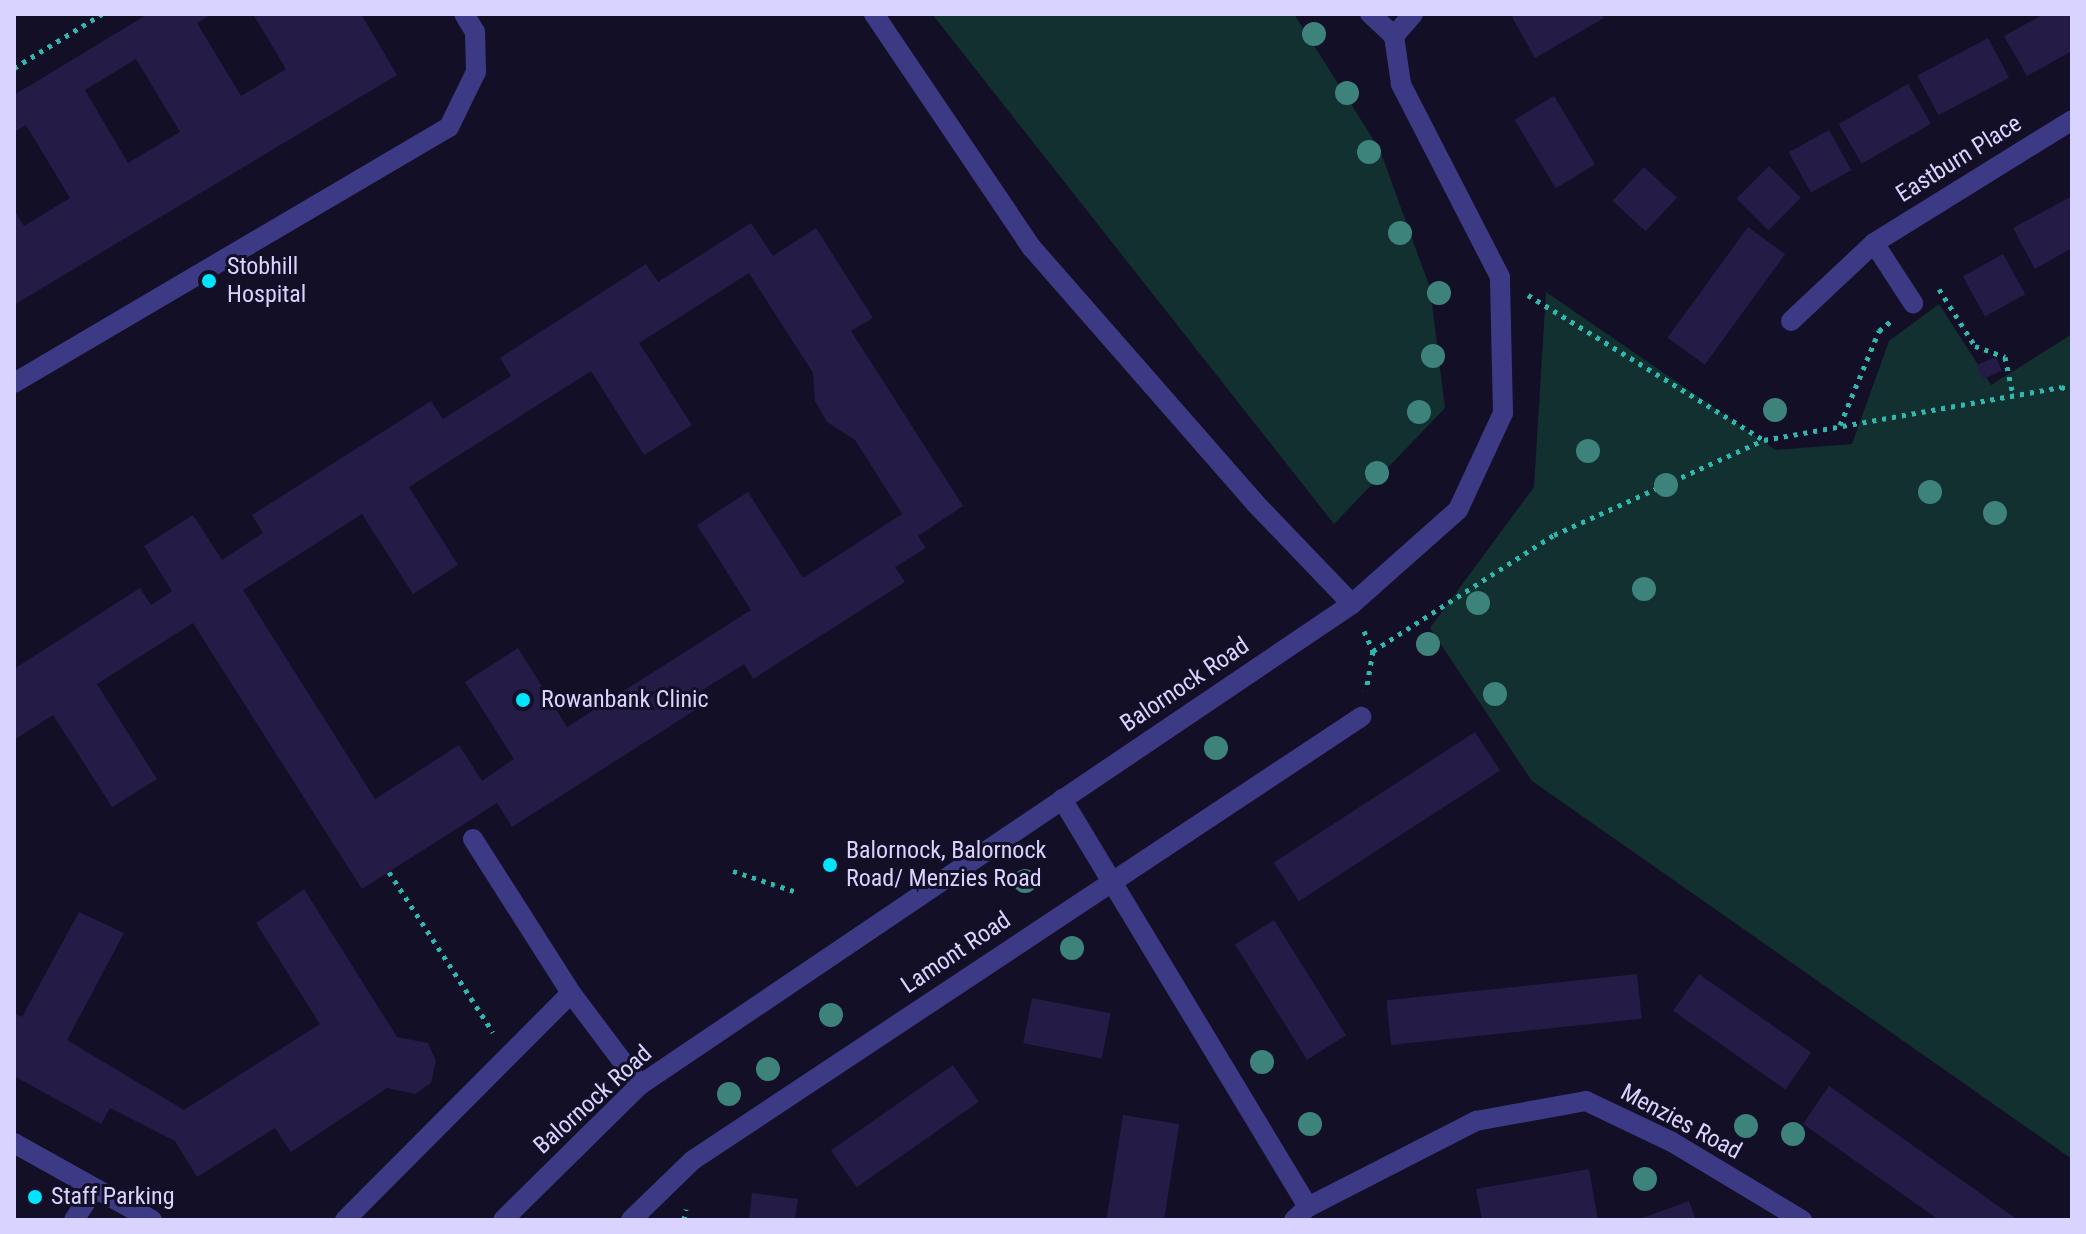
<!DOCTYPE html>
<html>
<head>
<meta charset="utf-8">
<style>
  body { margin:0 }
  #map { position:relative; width:2086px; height:1234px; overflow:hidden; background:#130f26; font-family:"Roboto Condensed",sans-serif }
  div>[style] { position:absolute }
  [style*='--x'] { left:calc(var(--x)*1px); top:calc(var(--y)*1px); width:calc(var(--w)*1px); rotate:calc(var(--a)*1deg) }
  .green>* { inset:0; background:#12302f }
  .building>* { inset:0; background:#241b47; transform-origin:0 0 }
  .path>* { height:5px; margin-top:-2.5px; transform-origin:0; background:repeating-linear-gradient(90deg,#2fb8b0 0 4px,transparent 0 10px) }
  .minor>* { height:20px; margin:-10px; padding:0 10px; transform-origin:10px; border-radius:10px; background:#3d3a85 }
  .trees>* { width:24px; height:24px; margin:-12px; border-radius:50%; background:#3d827b }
  .dots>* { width:22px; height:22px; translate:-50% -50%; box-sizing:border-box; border:4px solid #130f26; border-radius:50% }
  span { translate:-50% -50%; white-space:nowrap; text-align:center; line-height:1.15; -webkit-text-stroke:6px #130f26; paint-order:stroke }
  .street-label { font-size:24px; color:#d9d4ff }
  .poi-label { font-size:24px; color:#d9d4ff }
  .left { translate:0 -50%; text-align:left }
  .frame { position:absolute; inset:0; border:16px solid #d9d4ff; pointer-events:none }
</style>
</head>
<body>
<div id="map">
  <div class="green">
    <i style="clip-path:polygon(932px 14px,1294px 14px,1380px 150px,1430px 288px,1445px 408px,1334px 524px)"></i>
    <i style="clip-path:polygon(1546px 292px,1776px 450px,1852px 444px,1889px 341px,1939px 304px,1991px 385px,2072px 334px,2072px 1159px,1532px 781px,1430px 628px,1534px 487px)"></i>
  </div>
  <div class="building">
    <i style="clip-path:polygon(evenodd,148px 14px,212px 14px,197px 23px,241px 96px,286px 69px,253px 14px,361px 14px,397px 75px,14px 305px,14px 210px,24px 226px,70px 198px,26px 125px,14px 132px,14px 95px,148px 14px,136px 59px,180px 132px,128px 163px,85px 90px,136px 59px)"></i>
    <i style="clip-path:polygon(1518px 14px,1602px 14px,1604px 18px,1535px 58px,1512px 17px)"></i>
    <i style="clip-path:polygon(2044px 14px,2071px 14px,2072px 51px,2027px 76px,2004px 36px)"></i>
    <i style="left:1988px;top:38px;width:45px;height:80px;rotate:62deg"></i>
    <i style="left:1908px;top:84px;width:46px;height:80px;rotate:60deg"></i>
    <i style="left:1554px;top:96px;width:80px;height:46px;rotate:59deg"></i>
    <i style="left:1829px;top:130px;width:46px;height:46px;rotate:61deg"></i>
    <i style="left:1769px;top:166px;width:45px;height:46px;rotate:45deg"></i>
    <i style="left:1644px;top:167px;width:45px;height:46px;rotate:43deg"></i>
    <i style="clip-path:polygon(2072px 196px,2072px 248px,2035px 269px,2013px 228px)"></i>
    <i style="clip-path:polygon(evenodd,751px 223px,773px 256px,816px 228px,873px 318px,851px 331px,963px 506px,918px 536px,926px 548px,895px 567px,905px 582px,753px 679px,744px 664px,696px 694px,703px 705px,512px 827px,497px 803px,362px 889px,193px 623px,97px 684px,157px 779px,112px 807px,53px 715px,14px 740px,14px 669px,140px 588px,151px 605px,172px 591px,144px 546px,193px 515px,222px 560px,263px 533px,252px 515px,431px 401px,443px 419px,511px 376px,500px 358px,646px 264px,658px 282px,751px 223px,749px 273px,813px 373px,815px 401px,827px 422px,855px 440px,902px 514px,803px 578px,748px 492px,697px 525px,751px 610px,567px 727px,518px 648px,465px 682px,514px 759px,482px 781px,459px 745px,375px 799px,243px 590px,362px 514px,413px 594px,458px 565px,409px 487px,591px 371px,644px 455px,692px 425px,639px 343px,749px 273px)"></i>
    <i style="left:1748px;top:227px;width:46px;height:137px;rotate:36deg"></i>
    <i style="left:2003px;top:254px;width:46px;height:46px;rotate:61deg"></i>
    <i style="left:1996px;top:357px;width:15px;height:21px;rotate:67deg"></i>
    <i style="left:1475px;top:732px;width:46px;height:240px;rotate:57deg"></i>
    <i style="clip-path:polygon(304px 889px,397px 1037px,428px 1043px,436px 1061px,431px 1083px,415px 1094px,387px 1088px,291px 1152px,275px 1128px,197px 1177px,175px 1141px,110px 1108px,101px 1124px,14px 1076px,14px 1013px,22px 1017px,79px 912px,124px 933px,67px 1040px,184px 1110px,320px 1024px,256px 923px)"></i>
    <i style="left:1274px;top:920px;width:136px;height:46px;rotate:58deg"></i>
    <i style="left:1637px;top:974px;width:45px;height:252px;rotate:84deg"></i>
    <i style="left:1699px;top:974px;width:137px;height:45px;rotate:35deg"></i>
    <i style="left:1032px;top:998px;width:80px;height:46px;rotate:11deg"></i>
    <i style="left:953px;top:1065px;width:45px;height:149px;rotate:55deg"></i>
    <i style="clip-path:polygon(1829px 1086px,2018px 1220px,1939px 1220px,1803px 1124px)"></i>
    <i style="left:1123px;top:1115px;width:57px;height:106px;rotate:9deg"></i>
    <i style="clip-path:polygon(1589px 1169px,1598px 1220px,1482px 1220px,1476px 1189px)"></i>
    <i style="clip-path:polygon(752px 1193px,798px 1199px,795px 1220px,749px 1220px)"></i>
    <i style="clip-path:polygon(1689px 1201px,1696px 1220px,1637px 1220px)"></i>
  </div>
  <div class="path">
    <i style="--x:14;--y:68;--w:103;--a:-31.5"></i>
    <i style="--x:1939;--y:289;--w:67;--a:57.7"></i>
    <i style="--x:1975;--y:346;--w:32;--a:20"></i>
    <i style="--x:2005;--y:357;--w:39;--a:78"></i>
    <i style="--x:1528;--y:295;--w:277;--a:31.6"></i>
    <i style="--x:1764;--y:440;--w:302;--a:-10.1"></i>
    <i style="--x:2061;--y:387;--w:11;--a:15"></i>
    <i style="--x:1840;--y:425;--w:102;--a:-67.5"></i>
    <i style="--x:1879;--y:331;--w:16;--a:-40"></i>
    <i style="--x:1364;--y:631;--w:22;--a:66"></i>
    <i style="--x:1373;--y:651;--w:40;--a:100"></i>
    <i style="--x:1373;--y:651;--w:215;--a:-32.7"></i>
    <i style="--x:1554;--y:535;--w:230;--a:-24.4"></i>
    <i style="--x:733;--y:871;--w:67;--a:18.2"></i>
    <i style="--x:389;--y:872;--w:191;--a:57"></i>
    <i style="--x:684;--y:1220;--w:11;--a:-80"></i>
  </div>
  <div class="minor">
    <i style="--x:874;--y:14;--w:282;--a:56"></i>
    <i style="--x:1032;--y:248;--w:339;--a:48.8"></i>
    <i style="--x:1255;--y:503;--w:140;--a:46.2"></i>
    <i style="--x:1394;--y:36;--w:29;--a:-49"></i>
    <i style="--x:1874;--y:243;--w:72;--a:57"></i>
    <i style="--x:1791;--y:321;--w:114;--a:-43.2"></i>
    <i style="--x:1874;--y:243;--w:233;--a:-31.8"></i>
    <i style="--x:14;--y:383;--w:505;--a:-30.48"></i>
    <i style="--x:449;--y:127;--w:61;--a:-63.9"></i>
    <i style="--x:476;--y:72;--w:40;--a:-91.4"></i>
    <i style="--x:475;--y:32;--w:21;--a:-121"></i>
    <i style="--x:1062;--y:799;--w:476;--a:58.9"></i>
    <i style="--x:473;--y:839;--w:183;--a:57.5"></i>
    <i style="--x:571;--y:993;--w:115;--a:53.1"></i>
    <i style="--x:14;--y:1143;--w:158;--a:29.2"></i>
    <i style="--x:74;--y:1220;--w:38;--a:-57"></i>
    <i style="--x:345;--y:1220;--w:320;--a:-45.1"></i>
    <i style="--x:503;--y:1220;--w:192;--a:-44.6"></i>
    <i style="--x:640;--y:1085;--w:859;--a:-34.04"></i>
    <i style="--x:1352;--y:604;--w:142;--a:-41.6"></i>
    <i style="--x:1458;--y:510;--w:107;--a:-65.1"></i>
    <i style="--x:1503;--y:413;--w:136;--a:-91.3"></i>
    <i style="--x:1500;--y:277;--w:217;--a:-117.2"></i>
    <i style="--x:1401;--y:84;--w:49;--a:-98.3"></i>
    <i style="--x:1394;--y:36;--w:33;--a:-137"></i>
    <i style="--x:631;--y:1220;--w:86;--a:-44.1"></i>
    <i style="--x:693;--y:1160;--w:802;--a:-33.55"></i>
    <i style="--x:1294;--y:1220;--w:19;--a:-43"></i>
    <i style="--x:1308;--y:1207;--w:189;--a:-27.1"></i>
    <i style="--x:1476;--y:1121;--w:112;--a:-10.3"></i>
    <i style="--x:1586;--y:1101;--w:95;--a:25.5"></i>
    <i style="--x:1672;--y:1142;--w:152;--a:31"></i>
  </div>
  <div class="trees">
    <i style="left:1314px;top:34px"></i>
    <i style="left:1347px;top:93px"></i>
    <i style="left:1369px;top:152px"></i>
    <i style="left:1400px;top:233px"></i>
    <i style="left:1439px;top:293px"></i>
    <i style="left:1433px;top:356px"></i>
    <i style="left:1775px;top:410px"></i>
    <i style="left:1419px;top:412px"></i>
    <i style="left:1588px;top:451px"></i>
    <i style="left:1377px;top:473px"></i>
    <i style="left:1666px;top:485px"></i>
    <i style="left:1930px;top:492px"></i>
    <i style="left:1995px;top:513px"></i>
    <i style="left:1644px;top:589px"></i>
    <i style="left:1478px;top:603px"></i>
    <i style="left:1428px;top:644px"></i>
    <i style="left:1495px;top:694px"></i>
    <i style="left:1216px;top:748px"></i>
    <i style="left:1025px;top:881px"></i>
    <i style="left:1072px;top:948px"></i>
    <i style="left:831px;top:1015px"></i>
    <i style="left:1262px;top:1062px"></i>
    <i style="left:768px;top:1069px"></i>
    <i style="left:729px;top:1094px"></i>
    <i style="left:1310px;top:1124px"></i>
    <i style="left:1746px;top:1126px"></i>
    <i style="left:1793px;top:1134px"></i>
    <i style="left:1645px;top:1179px"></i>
  </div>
  <div class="dots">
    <i style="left:209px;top:281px;background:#00e5ff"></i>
    <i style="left:523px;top:700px;background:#00e5ff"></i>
    <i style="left:830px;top:865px;background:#00e5ff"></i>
    <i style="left:35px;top:1197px;background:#00e5ff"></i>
  </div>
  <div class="street-label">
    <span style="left:1959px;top:159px;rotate:-32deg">Eastburn Place</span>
    <span style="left:1185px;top:685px;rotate:-34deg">Balornock Road</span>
    <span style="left:956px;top:953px;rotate:-34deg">Lamont Road</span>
    <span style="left:593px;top:1100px;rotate:-42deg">Balornock Road</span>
    <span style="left:1681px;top:1122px;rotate:28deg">Menzies Road</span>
  </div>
  <div class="poi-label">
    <span class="left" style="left:227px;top:281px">Stobhill<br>Hospital</span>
    <span class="left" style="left:541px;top:700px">Rowanbank Clinic</span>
    <span class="left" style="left:846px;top:865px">Balornock, Balornock<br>Road/ Menzies Road</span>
    <span class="left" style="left:51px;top:1197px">Staff Parking</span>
  </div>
  <div class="frame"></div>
</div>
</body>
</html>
